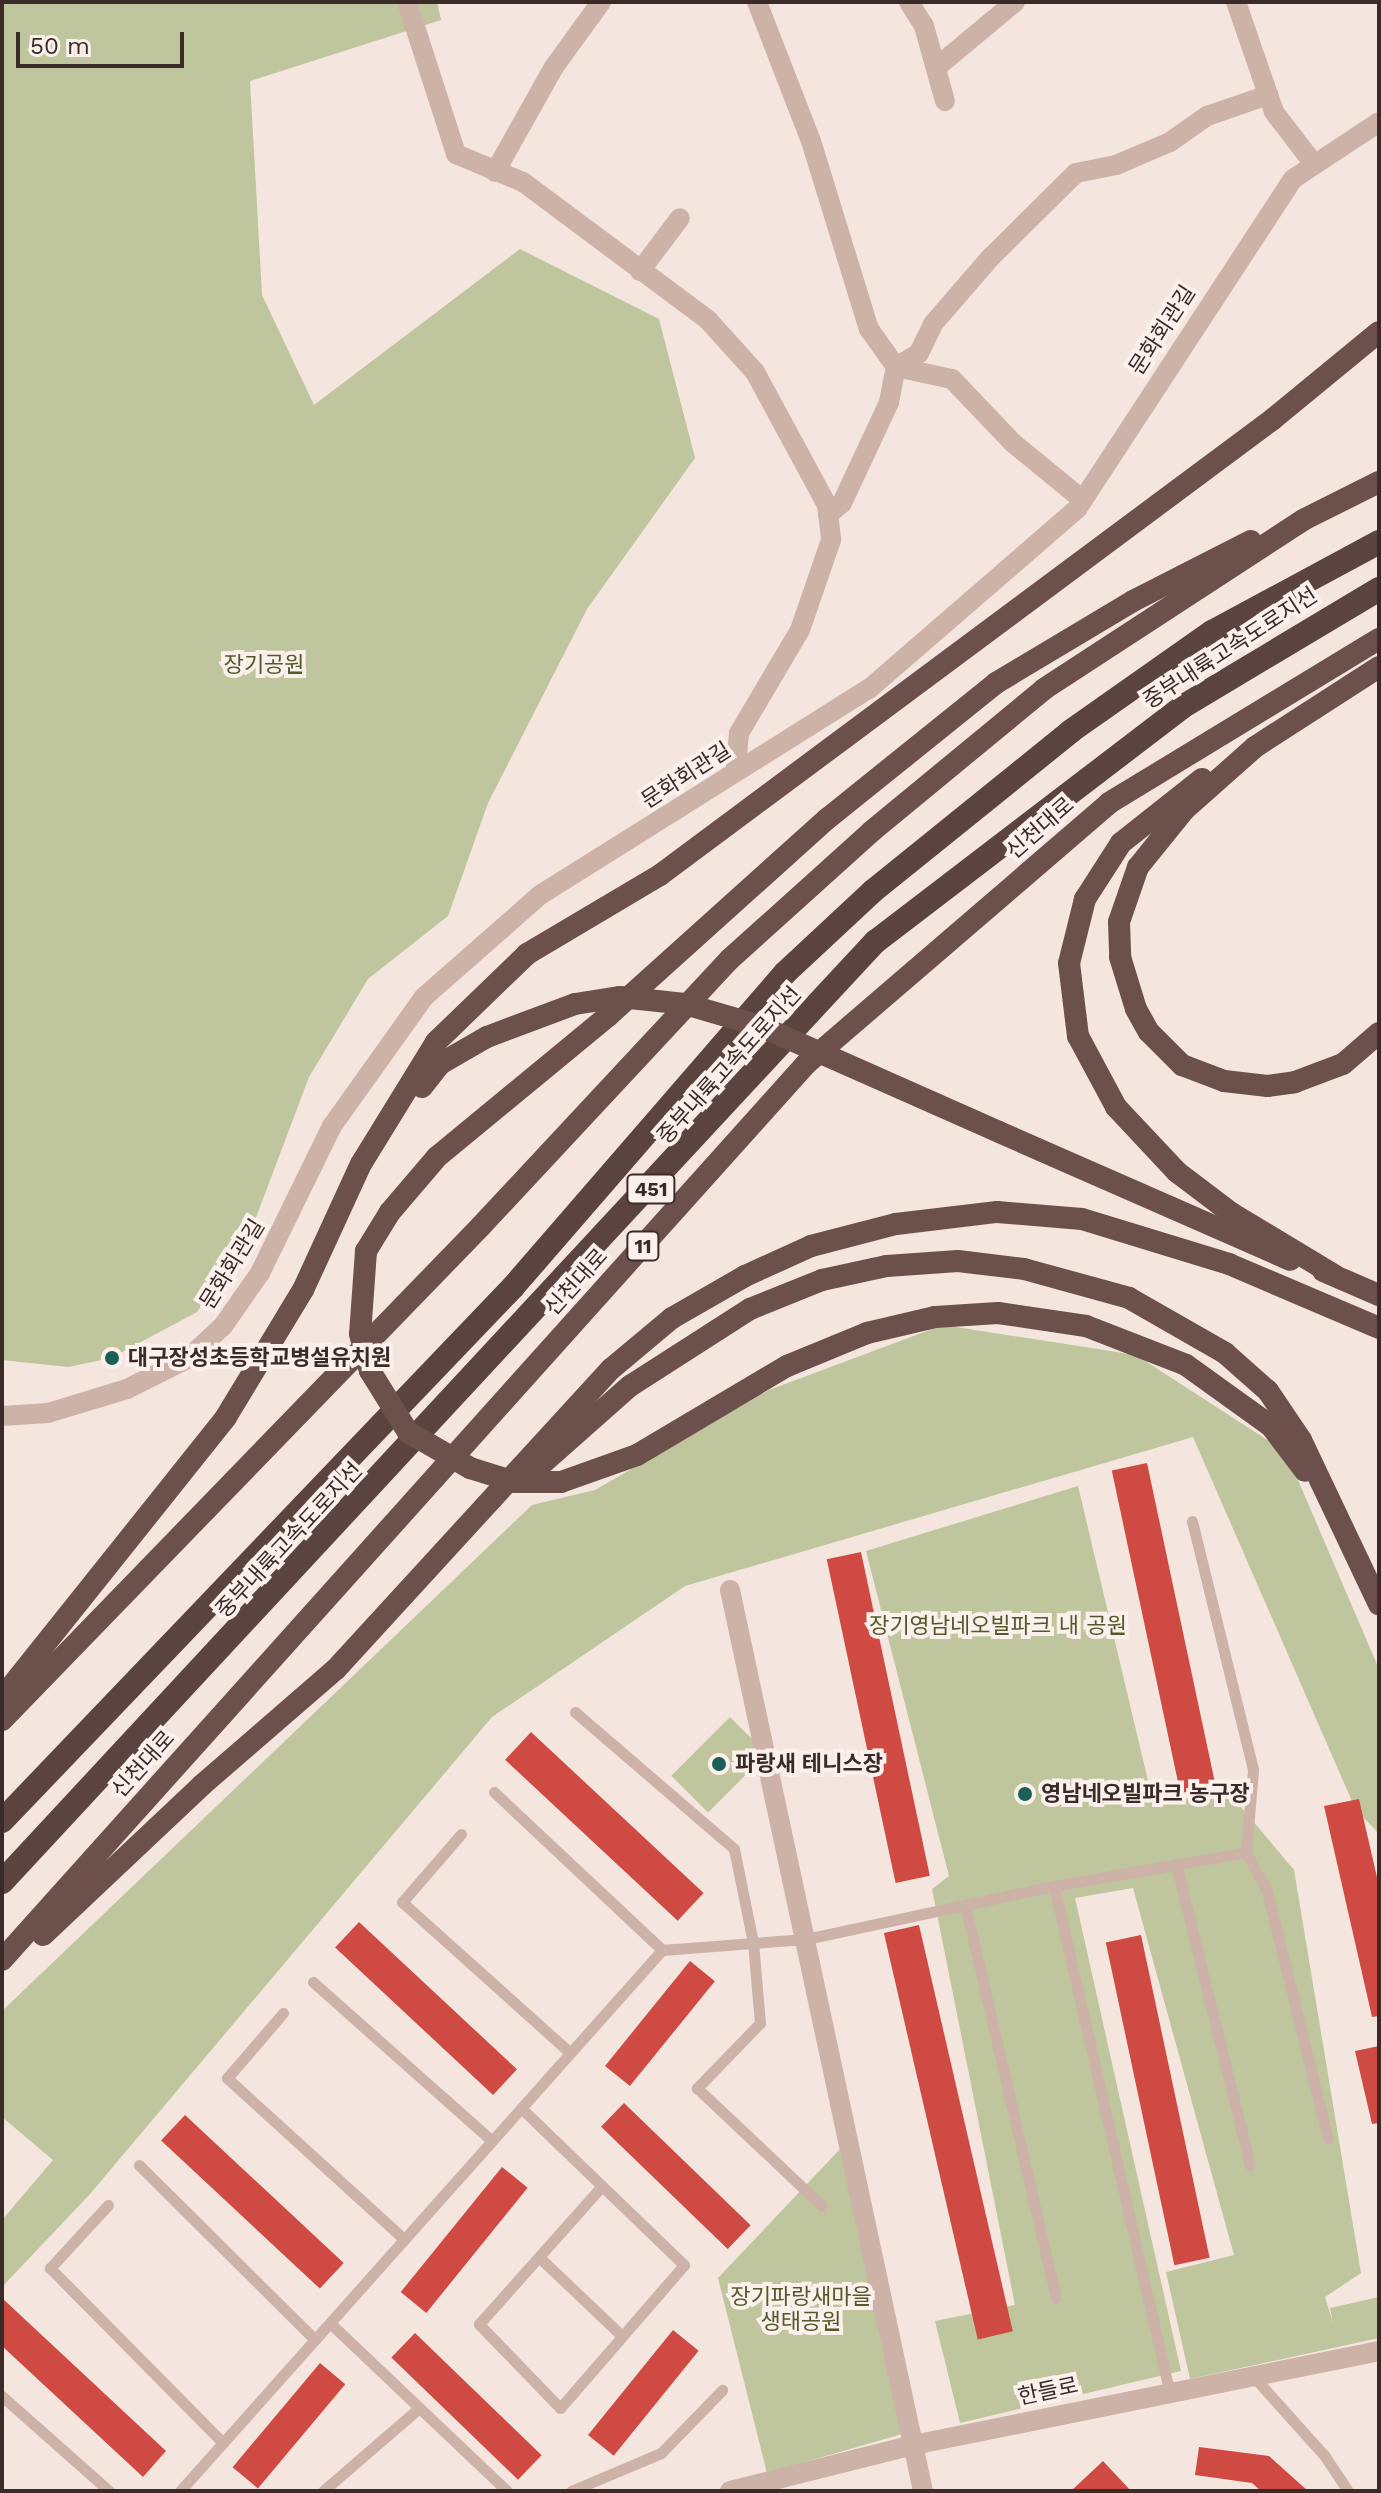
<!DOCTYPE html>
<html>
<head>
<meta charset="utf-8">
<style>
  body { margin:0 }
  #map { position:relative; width:1381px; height:2493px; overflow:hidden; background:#f4e5de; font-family:"Work Sans","Noto Sans KR",sans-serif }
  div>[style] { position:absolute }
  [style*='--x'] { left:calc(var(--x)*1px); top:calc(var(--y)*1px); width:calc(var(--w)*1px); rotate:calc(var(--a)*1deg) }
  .green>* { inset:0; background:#bfc59c; transform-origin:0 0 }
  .building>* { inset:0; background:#ce4a42; transform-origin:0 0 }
  .service>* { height:11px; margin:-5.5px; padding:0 5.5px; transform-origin:5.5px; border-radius:5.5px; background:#cdb2a8 }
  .minor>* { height:20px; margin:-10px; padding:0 10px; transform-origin:10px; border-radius:10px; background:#cdb2a8 }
  .tertiary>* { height:20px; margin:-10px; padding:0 10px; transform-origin:10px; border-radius:10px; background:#cdb2a8 }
  .trunk>* { height:22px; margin:-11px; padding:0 11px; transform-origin:11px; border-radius:11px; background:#6c504c }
  .motorway>* { height:24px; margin:-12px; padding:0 12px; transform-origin:12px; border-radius:12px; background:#5b433f }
  .trunk-bridge>* { height:22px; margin:-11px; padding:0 11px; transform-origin:11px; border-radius:11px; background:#6c504c }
  .dots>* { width:22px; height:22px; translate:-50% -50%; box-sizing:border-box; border:4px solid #fbf0eb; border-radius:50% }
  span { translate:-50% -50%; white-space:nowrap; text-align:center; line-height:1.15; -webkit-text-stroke:8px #fbf0eb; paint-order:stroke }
  .shield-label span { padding:2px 6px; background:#fbf0eb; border:2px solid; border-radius:6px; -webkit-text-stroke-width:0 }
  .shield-label { font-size:20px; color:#3a2b29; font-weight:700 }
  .street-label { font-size:22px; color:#3a2b29 }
  .park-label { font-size:22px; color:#525a2b }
  .poi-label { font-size:22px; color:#3a2b29; font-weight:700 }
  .left { translate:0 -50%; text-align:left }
  .frame { position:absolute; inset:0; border:4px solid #3a2b29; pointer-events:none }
  .scale { position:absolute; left:16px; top:32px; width:168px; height:36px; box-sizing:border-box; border:4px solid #3a2b29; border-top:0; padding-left:10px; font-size:24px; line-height:28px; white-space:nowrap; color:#3a2b29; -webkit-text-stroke:6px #fbf0eb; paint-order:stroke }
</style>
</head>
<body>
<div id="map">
  <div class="green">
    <i style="clip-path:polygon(2px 2px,437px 2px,441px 20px,250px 81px,262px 295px,314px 405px,520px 249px,659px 319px,695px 458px,587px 609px,488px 803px,448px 916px,368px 979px,309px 1077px,246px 1244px,197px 1312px,111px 1358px,68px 1367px,2px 1360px)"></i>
    <i style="clip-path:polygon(943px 1325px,1136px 1355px,1286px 1452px,1379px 1669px,1379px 1834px,1355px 1808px,1193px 1437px,685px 1586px,492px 1717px,90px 2194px,2px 2287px,2px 2220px,53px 2160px,2px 2117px,2px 2011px,532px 1505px,595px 1490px,769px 1390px)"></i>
    <i style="clip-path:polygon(1078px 1486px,1154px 1806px,1226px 1789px,1294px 1870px,1361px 2273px,1325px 2297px,1333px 2323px,1330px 2308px,1379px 2297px,1379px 2338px,1190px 2379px,1166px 2272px,1234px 2255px,1133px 1888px,1075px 1898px,1181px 2371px,960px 2423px,935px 2321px,1015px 2305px,932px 1889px,949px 1876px,866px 1551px)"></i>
    <i style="left:730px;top:1717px;width:52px;height:83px;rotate:45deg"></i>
    <i style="clip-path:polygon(842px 2147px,902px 2434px,767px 2473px,718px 2278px)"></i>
  </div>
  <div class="building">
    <i style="left:1147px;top:1463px;width:330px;height:36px;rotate:78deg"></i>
    <i style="left:861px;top:1552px;width:331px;height:35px;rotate:78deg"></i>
    <i style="left:531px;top:1732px;width:236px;height:38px;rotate:43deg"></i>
    <i style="clip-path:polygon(1359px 1799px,1379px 1886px,1379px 2016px,1372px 2017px,1324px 1806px)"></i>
    <i style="left:359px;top:1922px;width:216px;height:35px;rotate:43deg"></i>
    <i style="left:919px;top:1925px;width:417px;height:36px;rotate:77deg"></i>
    <i style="left:1141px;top:1935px;width:330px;height:36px;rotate:78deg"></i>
    <i style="left:690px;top:1961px;width:32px;height:135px;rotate:39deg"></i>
    <i style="clip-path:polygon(1379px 2046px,1379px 2123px,1372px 2124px,1355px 2051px)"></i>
    <i style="left:624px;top:2103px;width:176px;height:33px;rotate:44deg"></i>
    <i style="left:185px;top:2115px;width:217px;height:35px;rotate:43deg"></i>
    <i style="left:502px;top:2167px;width:33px;height:161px;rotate:39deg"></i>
    <i style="clip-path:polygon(2px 2298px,166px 2451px,143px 2477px,2px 2346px)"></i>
    <i style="left:673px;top:2330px;width:33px;height:135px;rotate:39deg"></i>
    <i style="left:415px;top:2333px;width:176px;height:34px;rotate:44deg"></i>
    <i style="left:320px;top:2363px;width:33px;height:136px;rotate:40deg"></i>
    <i style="clip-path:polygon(1199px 2447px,1269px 2456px,1308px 2491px,1261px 2491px,1252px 2483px,1195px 2475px)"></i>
    <i style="clip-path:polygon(1103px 2461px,1131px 2491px,1071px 2491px)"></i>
  </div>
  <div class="service">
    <i style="--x:1192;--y:1521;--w:256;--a:76.2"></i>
    <i style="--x:1253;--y:1770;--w:82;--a:94.9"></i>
    <i style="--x:1246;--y:1852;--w:44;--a:61.7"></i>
    <i style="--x:1267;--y:1891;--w:255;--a:76.2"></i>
    <i style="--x:575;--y:1712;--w:210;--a:40.7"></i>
    <i style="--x:734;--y:1849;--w:95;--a:78.5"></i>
    <i style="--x:753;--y:1942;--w:81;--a:85.1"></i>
    <i style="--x:760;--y:2023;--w:91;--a:134.1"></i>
    <i style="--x:697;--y:2088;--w:172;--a:43.3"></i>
    <i style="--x:494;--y:1792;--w:231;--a:43.2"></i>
    <i style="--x:461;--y:1834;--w:90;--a:130.9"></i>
    <i style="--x:402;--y:1902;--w:226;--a:41.9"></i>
    <i style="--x:1176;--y:1864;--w:310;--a:76.2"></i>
    <i style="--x:1054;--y:1886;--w:195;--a:-10"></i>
    <i style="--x:965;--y:1904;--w:404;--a:77"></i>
    <i style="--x:313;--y:1982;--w:239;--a:41.6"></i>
    <i style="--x:283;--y:2013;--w:86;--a:130.7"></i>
    <i style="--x:227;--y:2078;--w:239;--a:42.3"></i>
    <i style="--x:521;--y:2108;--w:226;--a:43.9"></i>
    <i style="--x:684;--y:2265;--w:189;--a:130.9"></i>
    <i style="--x:560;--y:2408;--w:117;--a:-134"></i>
    <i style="--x:479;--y:2324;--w:185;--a:-48.3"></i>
    <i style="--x:139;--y:2165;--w:248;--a:44.8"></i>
    <i style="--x:108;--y:2205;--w:86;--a:132.6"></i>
    <i style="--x:50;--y:2268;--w:246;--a:45.3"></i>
    <i style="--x:539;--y:2257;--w:115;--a:43.6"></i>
    <i style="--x:330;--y:2323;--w:244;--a:43.5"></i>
    <i style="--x:1253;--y:2376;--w:106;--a:48.1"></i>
    <i style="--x:1324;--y:2455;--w:43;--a:56.3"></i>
    <i style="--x:2;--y:2396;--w:143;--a:41.6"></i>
    <i style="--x:180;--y:2491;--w:725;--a:-48.3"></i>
    <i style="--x:662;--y:1950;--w:144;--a:-4.4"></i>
    <i style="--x:806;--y:1939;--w:254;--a:-12.1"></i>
    <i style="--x:1054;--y:1886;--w:517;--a:77.15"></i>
    <i style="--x:323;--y:2491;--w:127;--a:-40.8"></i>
    <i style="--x:571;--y:2491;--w:98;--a:-22.9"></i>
    <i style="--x:661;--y:2453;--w:88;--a:-45.9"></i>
  </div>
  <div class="minor">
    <i style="--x:407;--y:2;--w:160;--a:72.1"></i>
    <i style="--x:456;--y:154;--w:73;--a:22.7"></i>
    <i style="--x:523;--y:182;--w:231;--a:36.7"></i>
    <i style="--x:708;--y:320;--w:70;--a:47.9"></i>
    <i style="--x:755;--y:372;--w:151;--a:61.6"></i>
    <i style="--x:827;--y:505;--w:35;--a:83"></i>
    <i style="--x:831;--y:540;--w:95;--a:109"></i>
    <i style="--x:800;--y:630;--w:120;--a:120.6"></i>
    <i style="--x:739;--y:733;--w:37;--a:95"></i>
    <i style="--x:757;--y:2;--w:149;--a:68.8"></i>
    <i style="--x:811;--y:141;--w:197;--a:72.9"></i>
    <i style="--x:869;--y:329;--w:47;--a:54.6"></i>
    <i style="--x:896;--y:367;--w:57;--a:12.1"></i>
    <i style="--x:952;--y:379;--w:88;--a:46.4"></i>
    <i style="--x:1013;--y:443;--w:90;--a:39.2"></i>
    <i style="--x:909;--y:2;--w:28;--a:58"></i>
    <i style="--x:924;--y:26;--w:78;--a:74.4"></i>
    <i style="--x:1236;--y:2;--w:116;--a:70.9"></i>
    <i style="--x:1274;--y:112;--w:66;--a:52.4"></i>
    <i style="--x:938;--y:66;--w:100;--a:-39.7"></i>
    <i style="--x:495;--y:172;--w:120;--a:-60.7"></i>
    <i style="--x:554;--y:67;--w:80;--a:-54.1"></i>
    <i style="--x:640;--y:271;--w:66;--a:-53"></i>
    <i style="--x:828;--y:515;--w:18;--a:-41"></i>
    <i style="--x:842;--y:503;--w:111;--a:-65"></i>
    <i style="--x:889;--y:402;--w:36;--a:-79"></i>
    <i style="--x:896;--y:367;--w:27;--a:-31"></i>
    <i style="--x:919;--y:353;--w:32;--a:-64"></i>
    <i style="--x:933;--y:324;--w:87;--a:-49.2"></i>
    <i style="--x:990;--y:258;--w:121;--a:-44.7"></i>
    <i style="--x:1076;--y:173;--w:41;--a:-11.3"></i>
    <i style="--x:1116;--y:165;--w:59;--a:-23.1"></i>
    <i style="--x:1170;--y:142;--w:45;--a:-35.1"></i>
    <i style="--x:1207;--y:116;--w:65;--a:-19"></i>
    <i style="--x:2;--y:1416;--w:46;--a:-3.7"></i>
    <i style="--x:48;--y:1413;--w:83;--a:-16.9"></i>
    <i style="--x:127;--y:1389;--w:67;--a:-26.6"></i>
    <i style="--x:187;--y:1359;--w:49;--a:-42.5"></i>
    <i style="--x:223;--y:1326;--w:65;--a:-55.1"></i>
    <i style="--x:260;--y:1273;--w:164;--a:-63.9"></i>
    <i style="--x:332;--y:1126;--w:158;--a:-54.5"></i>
    <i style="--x:424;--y:997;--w:154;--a:-41.3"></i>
    <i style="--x:540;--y:895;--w:388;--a:-32.1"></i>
    <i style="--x:869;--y:689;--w:275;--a:-40.9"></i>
    <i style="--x:1077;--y:509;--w:394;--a:-56.8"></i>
    <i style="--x:1293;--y:179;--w:103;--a:-33.5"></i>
  </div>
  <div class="tertiary">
    <i style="--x:730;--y:1590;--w:921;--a:77.91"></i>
    <i style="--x:730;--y:2491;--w:189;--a:-14.1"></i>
    <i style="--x:913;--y:2445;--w:475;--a:-11.4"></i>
  </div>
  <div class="trunk">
    <i style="--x:1379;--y:667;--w:148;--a:147.2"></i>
    <i style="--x:1255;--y:747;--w:95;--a:138.4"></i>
    <i style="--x:1184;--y:810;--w:73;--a:128.9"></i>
    <i style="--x:1138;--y:867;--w:58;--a:109.1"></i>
    <i style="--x:1119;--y:922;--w:35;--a:88"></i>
    <i style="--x:1120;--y:957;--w:54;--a:72.9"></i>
    <i style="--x:1136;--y:1009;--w:26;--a:61"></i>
    <i style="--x:1149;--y:1032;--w:47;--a:45"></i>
    <i style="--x:1182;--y:1065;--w:45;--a:20.9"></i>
    <i style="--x:1224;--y:1081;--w:44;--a:6.5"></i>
    <i style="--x:1268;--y:1086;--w:27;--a:-8"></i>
    <i style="--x:1295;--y:1082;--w:51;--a:-20.6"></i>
    <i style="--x:1343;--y:1064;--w:48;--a:-40.7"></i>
    <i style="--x:1202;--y:779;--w:103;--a:141.7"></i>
    <i style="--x:1121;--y:843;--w:67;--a:122.7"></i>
    <i style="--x:1085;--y:899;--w:66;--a:104"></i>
    <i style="--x:1069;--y:963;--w:74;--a:83"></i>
    <i style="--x:1078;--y:1036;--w:81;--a:61.8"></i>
    <i style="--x:1116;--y:1107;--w:89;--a:46.8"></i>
    <i style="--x:1177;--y:1172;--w:68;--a:37.2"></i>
    <i style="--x:1231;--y:1213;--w:122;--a:31"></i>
    <i style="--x:422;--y:1087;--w:29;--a:-52"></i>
    <i style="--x:440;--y:1064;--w:54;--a:-29.9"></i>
    <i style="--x:999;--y:1132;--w:318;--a:23.7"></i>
    <i style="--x:437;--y:1157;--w:222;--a:-39.5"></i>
    <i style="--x:608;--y:1016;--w:295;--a:-42"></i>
    <i style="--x:827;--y:819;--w:217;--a:-38.8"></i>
    <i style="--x:996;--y:683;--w:160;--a:-30.9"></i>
    <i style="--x:1133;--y:601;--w:132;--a:-27"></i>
    <i style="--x:1323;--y:1271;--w:61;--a:23.2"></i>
    <i style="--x:637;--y:1455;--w:174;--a:-30.7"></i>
    <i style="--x:787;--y:1366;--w:87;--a:-22.4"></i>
    <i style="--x:867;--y:1333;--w:70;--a:-13.2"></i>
    <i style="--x:935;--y:1317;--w:63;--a:-3.6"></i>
    <i style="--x:998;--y:1313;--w:89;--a:8.4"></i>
    <i style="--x:1086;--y:1326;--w:107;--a:21.3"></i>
    <i style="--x:1186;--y:1365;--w:105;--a:35.7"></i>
    <i style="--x:1271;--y:1426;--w:56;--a:52.9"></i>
    <i style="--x:535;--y:1470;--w:127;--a:-41.5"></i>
    <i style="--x:630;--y:1386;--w:143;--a:-32.7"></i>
    <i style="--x:750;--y:1309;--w:78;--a:-21.9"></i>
    <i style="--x:822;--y:1280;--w:66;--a:-12.2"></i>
    <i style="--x:887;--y:1266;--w:71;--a:-4"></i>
    <i style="--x:958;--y:1261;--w:66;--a:6.9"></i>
    <i style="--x:1024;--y:1269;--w:109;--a:15.4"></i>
    <i style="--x:1129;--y:1298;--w:111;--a:29.8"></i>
    <i style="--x:1225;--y:1353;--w:57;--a:41.5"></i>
    <i style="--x:1268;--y:1391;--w:59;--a:56"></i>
    <i style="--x:1301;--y:1440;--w:182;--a:64.6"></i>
    <i style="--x:2;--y:1698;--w:359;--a:-51.4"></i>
    <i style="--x:226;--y:1417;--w:149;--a:-58.8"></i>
    <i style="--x:303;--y:1290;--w:139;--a:-65.3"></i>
    <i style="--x:361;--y:1164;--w:143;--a:-58.4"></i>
    <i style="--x:436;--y:1042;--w:127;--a:-44"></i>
    <i style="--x:527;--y:954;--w:155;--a:-30.7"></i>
    <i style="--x:660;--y:875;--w:764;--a:-36.64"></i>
    <i style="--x:1273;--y:419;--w:137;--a:-39.4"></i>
    <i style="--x:2;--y:1720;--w:688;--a:-45.88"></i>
    <i style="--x:481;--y:1226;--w:365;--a:-47"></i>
    <i style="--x:730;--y:959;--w:191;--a:-42"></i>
    <i style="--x:872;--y:831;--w:223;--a:-39.5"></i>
    <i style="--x:1044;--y:689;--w:309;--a:-33.1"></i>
    <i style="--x:1303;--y:520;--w:85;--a:-26.6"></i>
    <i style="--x:43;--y:1935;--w:219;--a:-43.3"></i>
    <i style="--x:202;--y:1785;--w:177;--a:-40.9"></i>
    <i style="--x:336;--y:1669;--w:407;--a:-47.5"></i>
    <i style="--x:611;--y:1369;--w:80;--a:-39.9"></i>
    <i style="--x:672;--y:1318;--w:84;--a:-29.9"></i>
    <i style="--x:745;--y:1276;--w:72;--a:-24.4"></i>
    <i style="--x:811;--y:1246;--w:88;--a:-14.5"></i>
    <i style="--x:896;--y:1224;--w:102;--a:-6.8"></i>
    <i style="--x:997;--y:1212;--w:85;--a:4.7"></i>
    <i style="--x:1082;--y:1219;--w:154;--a:17"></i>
    <i style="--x:1229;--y:1264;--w:163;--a:23.1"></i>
    <i style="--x:2;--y:1960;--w:1204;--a:-48.1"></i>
    <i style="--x:806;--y:1064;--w:400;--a:-40.7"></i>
    <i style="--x:1109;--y:803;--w:316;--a:-31.3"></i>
  </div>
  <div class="motorway">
    <i style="--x:2;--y:1821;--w:739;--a:-46.26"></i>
    <i style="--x:513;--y:1287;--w:415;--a:-49.1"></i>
    <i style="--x:785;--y:973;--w:120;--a:-43"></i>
    <i style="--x:873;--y:891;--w:255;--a:-38.9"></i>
    <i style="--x:1071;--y:731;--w:172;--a:-35.1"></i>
    <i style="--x:1212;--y:632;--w:190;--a:-28.3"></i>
    <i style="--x:2;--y:1882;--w:1283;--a:-47.12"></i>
    <i style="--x:875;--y:942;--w:387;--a:-37.4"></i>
    <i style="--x:1182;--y:707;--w:230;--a:-30.9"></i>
  </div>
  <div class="trunk-bridge">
    <i style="--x:487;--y:1037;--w:94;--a:-20.6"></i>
    <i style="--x:575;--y:1004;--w:46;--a:-8.8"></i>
    <i style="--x:620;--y:997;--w:65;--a:6.1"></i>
    <i style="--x:685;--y:1004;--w:78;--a:16.3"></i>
    <i style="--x:760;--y:1026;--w:261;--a:23.9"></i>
    <i style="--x:437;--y:1157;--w:72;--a:130.5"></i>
    <i style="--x:390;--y:1212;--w:46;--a:121.6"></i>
    <i style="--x:366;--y:1251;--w:83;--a:94.1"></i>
    <i style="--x:360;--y:1334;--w:38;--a:75"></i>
    <i style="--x:370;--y:1371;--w:72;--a:58.1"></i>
    <i style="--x:408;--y:1432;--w:72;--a:30.1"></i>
    <i style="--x:470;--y:1468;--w:47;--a:17.3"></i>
    <i style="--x:515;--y:1482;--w:46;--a:0"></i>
    <i style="--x:561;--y:1482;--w:81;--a:-19.6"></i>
  </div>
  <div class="dots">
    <i style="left:112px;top:1358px;background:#1b5f56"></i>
    <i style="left:719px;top:1764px;background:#1b5f56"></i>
    <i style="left:1025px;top:1794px;background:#1b5f56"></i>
  </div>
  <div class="shield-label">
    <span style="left:651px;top:1189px">451</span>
    <span style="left:643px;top:1246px">11</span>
  </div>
  <div class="street-label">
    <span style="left:1162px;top:330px;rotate:-57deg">문화회관길</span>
    <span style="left:1230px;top:648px;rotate:-33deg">중부내륙고속도로지선</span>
    <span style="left:686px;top:775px;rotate:-33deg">문화회관길</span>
    <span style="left:1040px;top:828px;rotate:-41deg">신천대로</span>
    <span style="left:729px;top:1065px;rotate:-48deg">중부내륙고속도로지선</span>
    <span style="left:232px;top:1264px;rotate:-58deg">문화회관길</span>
    <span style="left:576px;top:1282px;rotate:-48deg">신천대로</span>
    <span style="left:289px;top:1540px;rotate:-47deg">중부내륙고속도로지선</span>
    <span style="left:143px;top:1764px;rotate:-48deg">신천대로</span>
    <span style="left:1048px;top:2391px;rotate:-12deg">한들로</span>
  </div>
  <div class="park-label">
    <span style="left:264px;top:665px">장기공원</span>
    <span style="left:998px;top:1626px">장기영남네오빌파크 내 공원</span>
    <span style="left:801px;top:2309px">장기파랑새마을<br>생태공원</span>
  </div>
  <div class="poi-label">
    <span class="left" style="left:128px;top:1358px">대구장성초등학교병설유치원</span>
    <span class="left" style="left:735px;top:1764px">파랑새 테니스장</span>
    <span class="left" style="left:1041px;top:1794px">영남네오빌파크 농구장</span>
  </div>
  <div class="frame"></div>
  <div class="scale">50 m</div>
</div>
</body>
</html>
